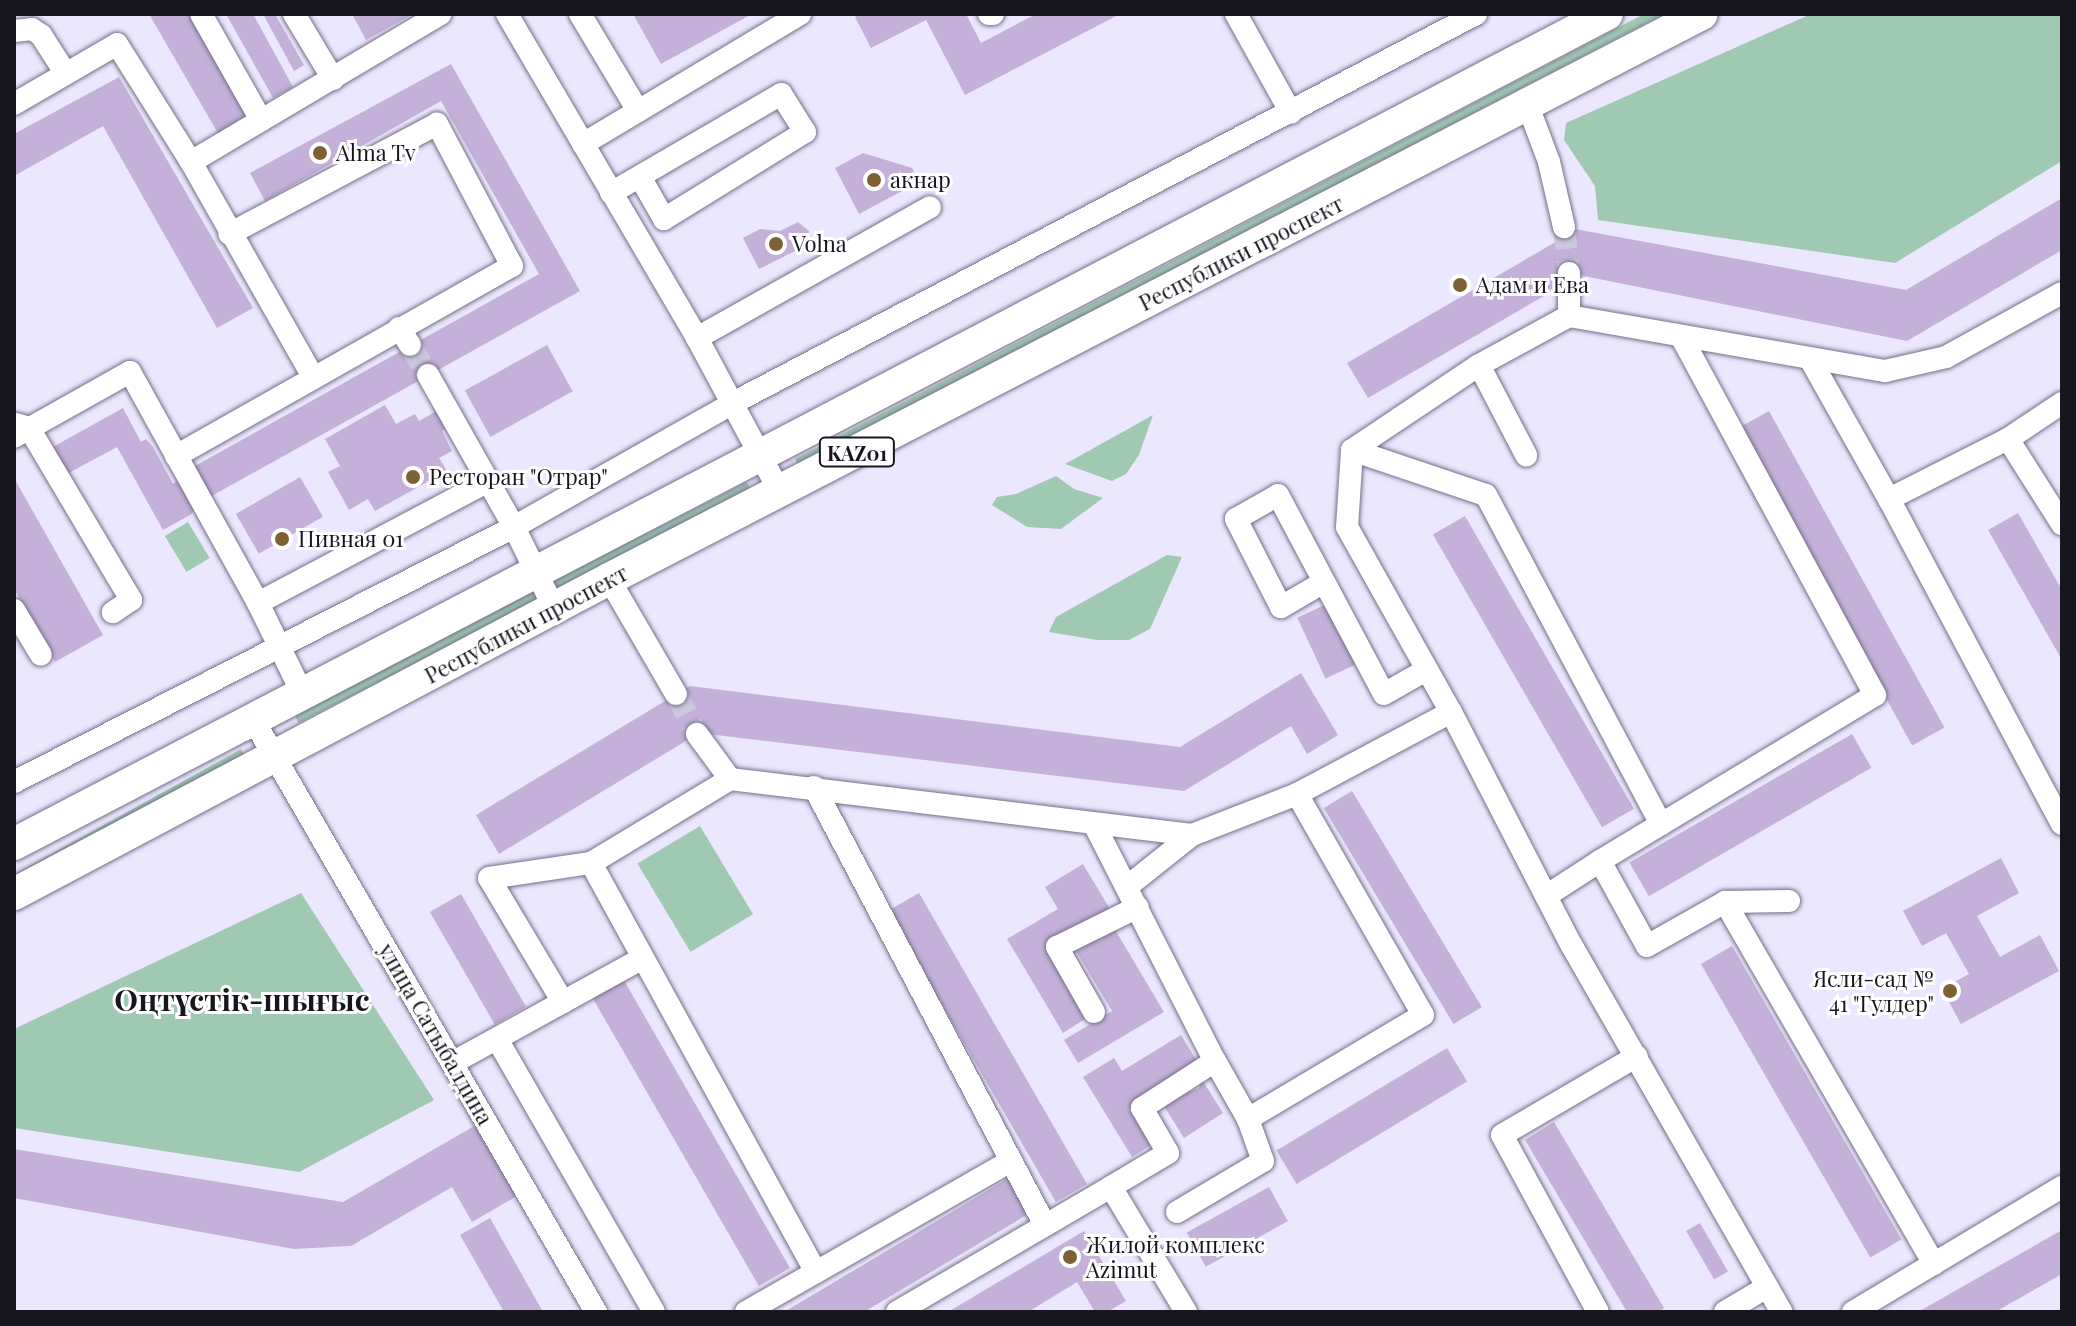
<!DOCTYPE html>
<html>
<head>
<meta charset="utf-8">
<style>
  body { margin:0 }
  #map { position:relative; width:2076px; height:1326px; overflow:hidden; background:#ebe7fe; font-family:"Playfair Display",serif }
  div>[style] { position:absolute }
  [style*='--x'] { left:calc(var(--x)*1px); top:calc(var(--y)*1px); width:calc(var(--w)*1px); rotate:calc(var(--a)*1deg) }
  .green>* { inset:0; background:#9fc9b2; transform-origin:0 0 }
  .building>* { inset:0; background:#c5b0d9; transform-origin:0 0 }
  .minor-tunnel>* { height:22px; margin-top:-11px; transform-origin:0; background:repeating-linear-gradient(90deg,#cbc8dd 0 22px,transparent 0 33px) }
  .roads { filter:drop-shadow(0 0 2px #746f88) drop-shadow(0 0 2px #746f88) }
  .minor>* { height:22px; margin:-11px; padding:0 11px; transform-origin:11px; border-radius:11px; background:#fff }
  .highway>* { height:32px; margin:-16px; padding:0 16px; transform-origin:16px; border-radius:16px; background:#fff }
  .dots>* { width:22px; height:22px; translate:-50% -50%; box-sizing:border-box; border:4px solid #fff; border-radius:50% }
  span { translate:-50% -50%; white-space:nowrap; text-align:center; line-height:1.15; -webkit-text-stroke:6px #fff; paint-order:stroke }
  .shield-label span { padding:2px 6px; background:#fff; border:2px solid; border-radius:6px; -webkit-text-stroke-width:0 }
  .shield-label { font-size:20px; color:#17161f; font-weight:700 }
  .poi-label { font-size:22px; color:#17161f }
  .left { translate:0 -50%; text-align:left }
  .right { translate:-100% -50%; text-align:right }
  .street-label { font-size:22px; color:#17161f }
  .district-label { font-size:30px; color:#17161f; font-weight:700 }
  .frame { position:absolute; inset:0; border:16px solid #17161f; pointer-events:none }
</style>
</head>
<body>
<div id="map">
  <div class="green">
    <i style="clip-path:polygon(1644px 14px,1664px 14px,798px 465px,795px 459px)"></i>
    <i style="clip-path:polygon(1811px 14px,2062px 14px,2062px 161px,1895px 263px,1598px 220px,1595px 186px,1564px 140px,1566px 123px)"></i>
    <i style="clip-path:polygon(1153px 415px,1139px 455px,1126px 474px,1112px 481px,1065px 464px)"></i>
    <i style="clip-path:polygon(1056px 476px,1074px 489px,1103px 498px,1061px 529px,1027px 527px,992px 505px,997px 497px,1016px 494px)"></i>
    <i style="left:747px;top:482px;width:11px;height:509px;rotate:63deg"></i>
    <i style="left:188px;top:522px;width:42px;height:27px;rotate:59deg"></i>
    <i style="clip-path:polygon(1167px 555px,1182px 557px,1150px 629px,1129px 640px,1097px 640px,1049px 632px,1056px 617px)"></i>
    <i style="left:241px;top:749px;width:10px;height:256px;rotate:61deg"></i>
    <i style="left:700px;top:826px;width:103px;height:73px;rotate:59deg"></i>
    <i style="clip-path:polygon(301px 893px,434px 1100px,299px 1172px,14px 1128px,14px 1029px)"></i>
  </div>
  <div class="building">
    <i style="clip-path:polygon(149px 14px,191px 14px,251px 116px,219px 135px)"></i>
    <i style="clip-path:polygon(226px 14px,253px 14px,293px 87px,273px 98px)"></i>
    <i style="clip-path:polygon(263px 14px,275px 14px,304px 65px,294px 71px)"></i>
    <i style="clip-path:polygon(352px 14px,413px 14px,366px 40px)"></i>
    <i style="clip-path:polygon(633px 14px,752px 14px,661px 64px)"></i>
    <i style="clip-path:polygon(860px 14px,966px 14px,981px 43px,1036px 14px,1120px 14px,965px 95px,926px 20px,871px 48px,855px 17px)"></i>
    <i style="clip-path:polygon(451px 64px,580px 291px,208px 498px,190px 515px,163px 530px,117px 447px,65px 475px,51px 448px,123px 408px,141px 442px,146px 439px,153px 447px,173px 484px,195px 466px,539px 274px,441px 101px,265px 201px,250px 173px)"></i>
    <i style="clip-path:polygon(119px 77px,253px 308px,217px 328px,103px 126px,14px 176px,14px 134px)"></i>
    <i style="clip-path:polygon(863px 153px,912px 168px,919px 182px,859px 214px,835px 168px)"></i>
    <i style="clip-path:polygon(2062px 198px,2062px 250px,1907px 341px,1569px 273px,1563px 285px,1368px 398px,1347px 363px,1559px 240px,1564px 227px,1906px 290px)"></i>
    <i style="clip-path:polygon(798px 222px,809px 231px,809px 244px,759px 269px,743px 238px,760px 229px,780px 231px)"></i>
    <i style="left:547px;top:345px;width:53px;height:94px;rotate:61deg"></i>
    <i style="clip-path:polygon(385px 405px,396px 424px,415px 414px,419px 421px,442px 408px,447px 428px,442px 431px,452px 451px,439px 458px,447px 471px,375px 511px,368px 499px,349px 510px,328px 472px,340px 466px,325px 439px)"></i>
    <i style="left:1769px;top:411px;width:362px;height:37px;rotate:61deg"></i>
    <i style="left:300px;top:477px;width:46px;height:74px;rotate:60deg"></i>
    <i style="clip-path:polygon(14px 478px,103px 635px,55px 662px,14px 589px)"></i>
    <i style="clip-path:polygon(2018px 513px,2062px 590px,2062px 660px,1988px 530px)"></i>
    <i style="left:1465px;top:516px;width:338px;height:37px;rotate:60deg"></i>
    <i style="left:1329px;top:603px;width:67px;height:35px;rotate:65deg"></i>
    <i style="clip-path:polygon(1301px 673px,1338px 735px,1307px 754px,1291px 726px,1184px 791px,699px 733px,499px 854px,476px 815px,690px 686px,1180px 747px)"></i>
    <i style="left:1852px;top:734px;width:39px;height:257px;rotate:60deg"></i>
    <i style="left:1352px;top:791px;width:252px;height:33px;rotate:59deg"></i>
    <i style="clip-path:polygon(2001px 858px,2019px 893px,1977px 916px,2000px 957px,2040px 935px,2059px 971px,1961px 1024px,1942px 989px,1969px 974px,1946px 933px,1922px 946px,1903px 911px)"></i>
    <i style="clip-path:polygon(1083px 864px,1110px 909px,1046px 947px,1088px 1017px,1063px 1033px,1007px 939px,1058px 909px,1045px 887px)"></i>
    <i style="left:919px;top:893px;width:336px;height:36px;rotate:60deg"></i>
    <i style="left:461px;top:894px;width:130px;height:36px;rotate:60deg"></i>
    <i style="clip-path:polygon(1114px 928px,1164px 1012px,1078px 1063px,1064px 1040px,1112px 1011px,1076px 951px)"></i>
    <i style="left:1732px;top:946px;width:339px;height:36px;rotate:60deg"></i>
    <i style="left:622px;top:977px;width:336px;height:36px;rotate:60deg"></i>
    <i style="clip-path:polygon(1181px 1035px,1200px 1066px,1129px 1109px,1151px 1145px,1132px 1157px,1083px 1077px,1114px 1058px,1122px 1071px)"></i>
    <i style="left:1447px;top:1048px;width:39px;height:199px;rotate:59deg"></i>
    <i style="clip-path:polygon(1201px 1078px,1223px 1113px,1184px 1138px,1162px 1103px,1199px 1088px)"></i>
    <i style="clip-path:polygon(1554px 1122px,1664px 1308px,1658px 1312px,1627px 1312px,1525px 1140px)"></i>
    <i style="clip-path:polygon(476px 1125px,517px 1196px,472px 1222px,452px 1187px,351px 1246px,294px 1249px,14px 1198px,14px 1149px,343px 1202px)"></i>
    <i style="clip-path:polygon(1009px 1178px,1030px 1213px,864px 1312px,784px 1312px)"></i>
    <i style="left:1269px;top:1187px;width:39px;height:94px;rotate:61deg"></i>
    <i style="clip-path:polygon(490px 1218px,543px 1312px,504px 1312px,460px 1235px)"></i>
    <i style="left:1700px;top:1223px;width:56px;height:16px;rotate:60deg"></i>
    <i style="clip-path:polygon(2062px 1230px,2062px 1274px,1995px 1312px,1918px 1312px)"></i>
    <i style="clip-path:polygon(1084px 1231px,1126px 1301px,1107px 1312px,1095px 1312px,1077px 1282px,1028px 1312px,948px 1312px)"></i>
  </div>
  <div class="minor-tunnel">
    <i style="--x:1564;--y:227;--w:46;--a:83.8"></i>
    <i style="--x:410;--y:345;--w:35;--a:59"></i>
    <i style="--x:676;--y:694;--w:45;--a:62.3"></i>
  </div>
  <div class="roads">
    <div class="minor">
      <i style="--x:201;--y:14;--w:122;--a:60.5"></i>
      <i style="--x:294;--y:14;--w:76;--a:59"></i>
      <i style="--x:507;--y:14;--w:376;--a:59.6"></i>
      <i style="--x:697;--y:338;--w:175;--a:61.7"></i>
      <i style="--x:580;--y:14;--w:113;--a:59.1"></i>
      <i style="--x:989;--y:14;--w:4;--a:0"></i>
      <i style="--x:1236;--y:14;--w:113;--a:60.9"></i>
      <i style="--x:14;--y:31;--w:18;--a:-6"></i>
      <i style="--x:32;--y:29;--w:11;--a:34"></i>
      <i style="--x:41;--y:35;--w:46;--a:57.3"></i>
      <i style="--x:14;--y:104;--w:119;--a:-30.2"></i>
      <i style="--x:117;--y:44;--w:139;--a:57.9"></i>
      <i style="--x:191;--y:162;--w:290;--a:-30.7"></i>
      <i style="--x:1528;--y:106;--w:60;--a:69.4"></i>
      <i style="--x:1549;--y:162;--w:67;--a:77"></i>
      <i style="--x:583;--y:144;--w:253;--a:-30.9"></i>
      <i style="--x:191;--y:162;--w:247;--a:60.4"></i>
      <i style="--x:611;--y:193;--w:197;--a:-30.2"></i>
      <i style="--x:781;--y:94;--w:45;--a:57.7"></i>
      <i style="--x:805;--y:132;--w:166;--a:148.3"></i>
      <i style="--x:664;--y:219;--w:48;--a:-119.7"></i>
      <i style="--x:1569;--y:273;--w:43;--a:90"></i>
      <i style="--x:1569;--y:316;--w:102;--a:151.4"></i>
      <i style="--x:1479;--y:365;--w:153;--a:146.2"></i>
      <i style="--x:1352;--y:450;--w:77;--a:93.7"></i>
      <i style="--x:1347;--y:527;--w:212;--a:60.7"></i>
      <i style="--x:1451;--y:712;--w:263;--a:62.7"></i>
      <i style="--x:1572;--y:946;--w:422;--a:60.2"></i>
      <i style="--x:1569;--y:316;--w:321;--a:9.9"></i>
      <i style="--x:1885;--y:371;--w:63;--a:-12.9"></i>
      <i style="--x:1946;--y:357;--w:132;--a:-28.9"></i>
      <i style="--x:399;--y:328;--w:20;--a:57"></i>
      <i style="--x:697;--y:338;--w:267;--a:-29.3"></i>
      <i style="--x:1810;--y:359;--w:161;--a:60.6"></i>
      <i style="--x:1889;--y:499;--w:368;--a:62"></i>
      <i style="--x:1479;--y:365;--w:102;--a:62.4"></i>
      <i style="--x:428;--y:375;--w:175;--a:60.5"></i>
      <i style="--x:514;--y:527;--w:90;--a:63.7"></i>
      <i style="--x:16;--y:424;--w:14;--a:17"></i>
      <i style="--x:29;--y:428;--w:200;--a:59.3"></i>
      <i style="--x:131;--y:600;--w:22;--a:146"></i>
      <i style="--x:14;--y:437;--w:133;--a:-29.3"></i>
      <i style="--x:130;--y:372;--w:264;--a:61"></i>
      <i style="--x:258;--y:603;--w:102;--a:63.9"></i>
      <i style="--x:2008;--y:439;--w:101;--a:57.6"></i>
      <i style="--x:1352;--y:450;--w:141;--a:18.6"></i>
      <i style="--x:1486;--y:495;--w:373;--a:62"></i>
      <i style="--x:176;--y:456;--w:386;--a:-29.5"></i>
      <i style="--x:512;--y:266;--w:161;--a:-117.8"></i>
      <i style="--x:437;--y:124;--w:235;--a:152.1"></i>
      <i style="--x:1889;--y:499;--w:133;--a:-26.8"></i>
      <i style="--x:2008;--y:439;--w:65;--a:-33.7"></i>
      <i style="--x:609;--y:579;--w:133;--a:59.8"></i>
      <i style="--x:1324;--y:582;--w:50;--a:149.8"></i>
      <i style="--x:1281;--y:607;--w:99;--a:-117.1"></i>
      <i style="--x:1236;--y:519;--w:48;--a:-29.7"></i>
      <i style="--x:1278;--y:495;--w:225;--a:62"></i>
      <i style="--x:1384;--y:694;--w:48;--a:-29.7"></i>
      <i style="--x:258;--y:603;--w:260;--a:-27.9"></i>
      <i style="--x:14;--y:610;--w:52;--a:59"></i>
      <i style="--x:254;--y:721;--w:683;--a:59.94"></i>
      <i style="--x:730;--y:779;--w:465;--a:6.9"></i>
      <i style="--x:1192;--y:835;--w:113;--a:-21.3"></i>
      <i style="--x:1297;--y:794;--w:254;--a:60.3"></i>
      <i style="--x:1423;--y:1015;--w:204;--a:149.3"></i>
      <i style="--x:1248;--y:1119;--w:67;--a:-119.6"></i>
      <i style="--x:14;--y:782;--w:561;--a:-27.02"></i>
      <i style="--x:514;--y:527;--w:249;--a:-29.5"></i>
      <i style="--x:731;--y:404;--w:841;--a:-27.63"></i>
      <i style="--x:814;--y:787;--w:494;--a:62.2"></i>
      <i style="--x:1297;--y:794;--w:174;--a:-28"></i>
      <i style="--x:1094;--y:824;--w:266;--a:63"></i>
      <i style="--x:1215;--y:1061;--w:87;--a:147.2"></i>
      <i style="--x:1142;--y:1108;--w:52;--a:60"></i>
      <i style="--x:1168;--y:1153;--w:66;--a:149.2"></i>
      <i style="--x:1600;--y:861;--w:321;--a:-31.1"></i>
      <i style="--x:1875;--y:695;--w:408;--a:-118.4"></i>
      <i style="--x:591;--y:863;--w:467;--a:61.2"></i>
      <i style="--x:1128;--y:886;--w:82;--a:-38.6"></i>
      <i style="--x:1546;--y:896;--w:64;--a:-32.9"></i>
      <i style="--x:1600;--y:861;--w:97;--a:61.1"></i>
      <i style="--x:1647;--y:946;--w:90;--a:-29.4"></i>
      <i style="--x:1725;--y:902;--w:418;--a:60"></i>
      <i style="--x:1725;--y:902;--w:64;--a:-0.9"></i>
      <i style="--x:563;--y:1002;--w:91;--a:-28.8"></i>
      <i style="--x:1094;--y:1012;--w:75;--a:-119.6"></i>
      <i style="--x:1057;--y:947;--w:90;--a:-26.3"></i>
      <i style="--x:497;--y:1039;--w:315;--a:60.1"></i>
      <i style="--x:454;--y:1062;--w:124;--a:-28.8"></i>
      <i style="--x:563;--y:1002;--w:144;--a:-120.8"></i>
      <i style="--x:489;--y:878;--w:103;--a:-8.4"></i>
      <i style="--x:591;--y:863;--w:162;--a:-31.1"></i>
      <i style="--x:730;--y:779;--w:56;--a:-126.3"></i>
      <i style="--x:1177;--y:1212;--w:100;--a:-30.7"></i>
      <i style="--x:1263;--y:1161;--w:45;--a:-109.7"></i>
      <i style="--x:746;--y:1312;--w:303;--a:-29.7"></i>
      <i style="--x:897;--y:1312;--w:248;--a:-30.3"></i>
      <i style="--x:1111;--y:1187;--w:146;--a:59"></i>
      <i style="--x:1598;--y:1312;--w:201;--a:-118.5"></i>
      <i style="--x:1502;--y:1135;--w:156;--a:-30.3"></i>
      <i style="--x:1725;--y:1312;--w:49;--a:-30.8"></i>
      <i style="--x:1853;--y:1312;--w:244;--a:-30.9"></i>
    </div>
    <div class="highway">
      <i style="--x:14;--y:844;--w:1796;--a:-27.52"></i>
      <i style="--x:14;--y:894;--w:673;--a:-27.9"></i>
      <i style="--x:609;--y:579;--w:1230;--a:-27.34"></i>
    </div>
  </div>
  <div class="dots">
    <i style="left:320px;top:153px;background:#7d6134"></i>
    <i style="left:874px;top:180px;background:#7d6134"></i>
    <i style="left:776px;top:244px;background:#7d6134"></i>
    <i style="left:1460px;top:285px;background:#7d6134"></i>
    <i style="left:413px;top:477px;background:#7d6134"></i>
    <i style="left:282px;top:539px;background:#7d6134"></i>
    <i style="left:1950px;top:991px;background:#7d6134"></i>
    <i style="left:1070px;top:1257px;background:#7d6134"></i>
  </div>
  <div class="shield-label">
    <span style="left:857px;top:452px">KАZ01</span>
  </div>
  <div class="poi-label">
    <span class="left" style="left:336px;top:153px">Alma Tv</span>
    <span class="left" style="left:890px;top:180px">акнар</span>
    <span class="left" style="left:792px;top:244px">Volna</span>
    <span class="left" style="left:1476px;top:285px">Адам и Ева</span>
    <span class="left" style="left:429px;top:477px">Ресторан "Отрар"</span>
    <span class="left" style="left:298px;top:539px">Пивная 01</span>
    <span class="right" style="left:1934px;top:991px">Ясли-сад №<br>41 "Гулдер"</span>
    <span class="left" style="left:1086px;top:1257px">Жилой комплекс<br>Azimut</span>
  </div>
  <div class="street-label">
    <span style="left:1241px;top:253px;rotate:-27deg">Республики проспект</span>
    <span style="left:526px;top:624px;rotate:-28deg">Республики проспект</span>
    <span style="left:436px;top:1034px;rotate:60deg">улица Сатыбалдина</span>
  </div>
  <div class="district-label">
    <span style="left:242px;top:999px">Оңтүстік-шығыс</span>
  </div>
  <div class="frame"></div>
</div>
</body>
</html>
